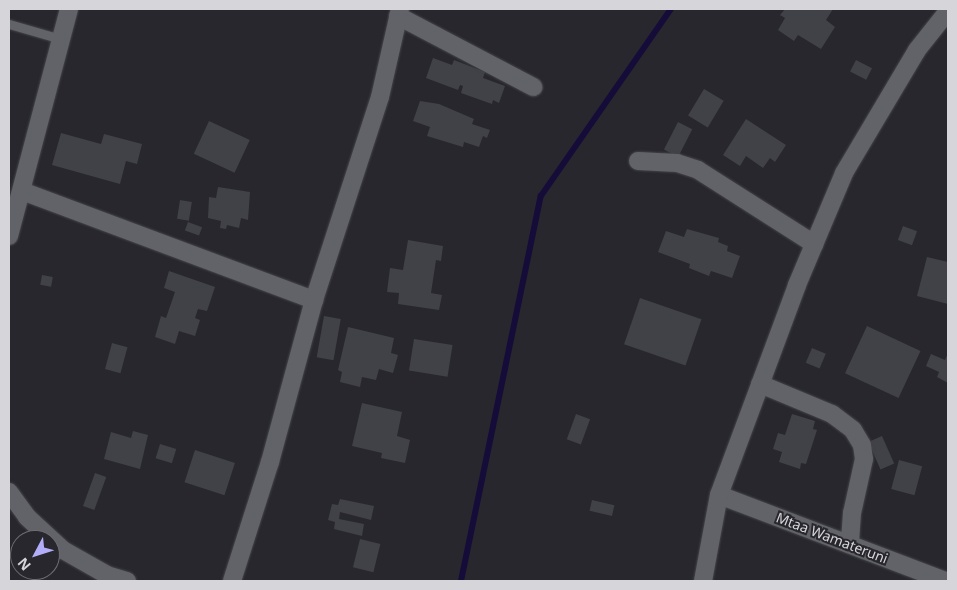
<!DOCTYPE html>
<html>
<head>
<meta charset="utf-8">
<style>
  body { margin:0 }
  #map { position:relative; width:957px; height:590px; overflow:hidden; background:#27272d; font-family:"Noto Sans",sans-serif }
  div>[style] { position:absolute }
  [style*='--x'] { left:calc(var(--x)*1px); top:calc(var(--y)*1px); width:calc(var(--w)*1px); rotate:calc(var(--a)*1deg) }
  .stream>* { height:5.5px; margin:-2.75px; padding:0 2.75px; transform-origin:2.75px; border-radius:2.75px; background:#160c39 }
  .building>* { inset:0; background:#414148; transform-origin:0 0 }
  .roads { filter:drop-shadow(0 0 1px #434349) drop-shadow(0 0 1px #434349) }
  .lane>* { height:9px; margin:-4.5px; padding:0 4.5px; transform-origin:4.5px; border-radius:4.5px; background:#626269 }
  .street>* { height:18px; margin:-9px; padding:0 9px; transform-origin:9px; border-radius:9px; background:#626269 }
  span { translate:-50% -50%; white-space:nowrap; text-align:center; line-height:1.15; -webkit-text-stroke:4px #27272d; paint-order:stroke }
  .street-label { font-size:14px; color:#d6d6da }
  .frame { position:absolute; inset:0; border:10px solid #d6d6da; pointer-events:none }
  .north { position:absolute; left:10px; top:530px; width:50px; height:50px; box-sizing:border-box; background:#27272d; border:1px solid #6d6d72; border-radius:50%; rotate:230deg; font-size:14px; font-weight:700; line-height:20px; text-align:center; color:#d6d6da }
  .north::after { content:''; display:block; margin:auto; width:18px; height:22px; background:#b2adf9; clip-path:polygon(50% 0,100% 100%,50% 72%,0 100%) }
</style>
</head>
<body>
<div id="map">
  <div class="stream">
    <i style="--x:461;--y:581;--w:393;--a:-78.3"></i>
    <i style="--x:541;--y:196;--w:228;--a:-55.2"></i>
  </div>
  <div class="building">
    <i style="clip-path:polygon(785px 9px,833px 9px,826px 20px,835px 27px,821px 49px,798px 35px,794px 41px,778px 30px,785px 18px,780px 15px)"></i>
    <i style="clip-path:polygon(433px 58px,452px 65px,454px 60px,485px 72px,483px 78px,505px 86px,499px 103px,493px 100px,492px 104px,461px 93px,463px 86px,460px 85px,458px 90px,426px 78px)"></i>
    <i style="left:856px;top:60px;width:18px;height:13px;rotate:27deg"></i>
    <i style="left:704px;top:89px;width:23px;height:31px;rotate:31deg"></i>
    <i style="clip-path:polygon(420px 101px,439px 104px,474px 119px,472px 124px,490px 130px,487px 138px,483px 136px,479px 147px,464px 142px,463px 147px,427px 136px,430px 127px,413px 121px)"></i>
    <i style="clip-path:polygon(746px 119px,786px 145px,775px 162px,770px 158px,763px 168px,746px 156px,740px 166px,723px 155px)"></i>
    <i style="left:209px;top:121px;width:45px;height:36px;rotate:25deg"></i>
    <i style="left:678px;top:122px;width:16px;height:31px;rotate:27deg"></i>
    <i style="clip-path:polygon(61px 133px,101px 144px,104px 134px,142px 144px,137px 164px,126px 161px,120px 184px,52px 165px)"></i>
    <i style="clip-path:polygon(218px 187px,250px 192px,248px 220px,241px 218px,239px 228px,227px 225px,226px 229px,220px 228px,221px 221px,208px 218px,209px 197px,216px 198px)"></i>
    <i style="left:180px;top:200px;width:12px;height:19px;rotate:9deg"></i>
    <i style="left:188px;top:222px;width:15px;height:9px;rotate:20deg"></i>
    <i style="left:903px;top:226px;width:15px;height:15px;rotate:20deg"></i>
    <i style="clip-path:polygon(687px 229px,719px 238px,718px 242px,728px 246px,727px 251px,740px 256px,732px 278px,711px 271px,709px 276px,689px 268px,690px 264px,658px 252px,666px 231px,684px 237px)"></i>
    <i style="clip-path:polygon(408px 240px,443px 246px,441px 261px,436px 260px,431px 293px,442px 295px,439px 310px,398px 304px,399px 293px,387px 292px,390px 268px,403px 270px)"></i>
    <i style="clip-path:polygon(927px 257px,948px 262px,948px 304px,917px 296px)"></i>
    <i style="clip-path:polygon(169px 271px,215px 287px,207px 311px,198px 309px,195px 318px,200px 320px,195px 336px,179px 331px,175px 344px,155px 337px,161px 316px,166px 318px,175px 292px,164px 288px)"></i>
    <i style="left:42px;top:275px;width:11px;height:10px;rotate:10deg"></i>
    <i style="left:640px;top:298px;width:65px;height:49px;rotate:19deg"></i>
    <i style="left:324px;top:316px;width:17px;height:42px;rotate:10deg"></i>
    <i style="left:867px;top:326px;width:59px;height:52px;rotate:25deg"></i>
    <i style="clip-path:polygon(348px 327px,394px 338px,391px 353px,398px 355px,393px 373px,379px 369px,376px 380px,362px 377px,360px 387px,340px 382px,342px 372px,338px 370px)"></i>
    <i style="left:414px;top:339px;width:39px;height:32px;rotate:9deg"></i>
    <i style="left:112px;top:343px;width:16px;height:27px;rotate:15deg"></i>
    <i style="left:812px;top:348px;width:15px;height:16px;rotate:23deg"></i>
    <i style="clip-path:polygon(948px 353px,948px 383px,937px 377px,939px 372px,926px 366px,931px 354px,945px 360px)"></i>
    <i style="clip-path:polygon(362px 403px,402px 412px,397px 436px,410px 440px,405px 463px,381px 458px,382px 453px,352px 446px)"></i>
    <i style="left:576px;top:414px;width:15px;height:27px;rotate:20deg"></i>
    <i style="clip-path:polygon(792px 414px,815px 421px,813px 429px,817px 430px,806px 464px,801px 463px,800px 469px,779px 462px,782px 452px,773px 449px,778px 433px,785px 435px)"></i>
    <i style="clip-path:polygon(133px 431px,148px 435px,140px 469px,104px 459px,111px 432px,131px 438px)"></i>
    <i style="left:882px;top:436px;width:30px;height:15px;rotate:66deg"></i>
    <i style="left:160px;top:444px;width:17px;height:15px;rotate:17deg"></i>
    <i style="left:195px;top:450px;width:42px;height:34px;rotate:18deg"></i>
    <i style="left:899px;top:460px;width:24px;height:30px;rotate:15deg"></i>
    <i style="left:95px;top:473px;width:12px;height:35px;rotate:20deg"></i>
    <i style="clip-path:polygon(340px 499px,374px 506px,371px 520px,340px 512px,339px 519px,364px 524px,362px 536px,334px 529px,335px 522px,328px 520px,332px 504px,338px 505px)"></i>
    <i style="left:592px;top:500px;width:23px;height:11px;rotate:13deg"></i>
    <i style="left:360px;top:539px;width:21px;height:29px;rotate:14deg"></i>
  </div>
  <div class="roads">
    <div class="lane">
      <i style="--x:9;--y:24;--w:54;--a:16.1"></i>
    </div>
    <div class="street">
      <i style="--x:398;--y:16;--w:153;--a:27.7"></i>
      <i style="--x:638;--y:161;--w:39;--a:3"></i>
      <i style="--x:677;--y:163;--w:22;--a:18"></i>
      <i style="--x:698;--y:170;--w:138;--a:32.5"></i>
      <i style="--x:22;--y:191;--w:312;--a:20.5"></i>
      <i style="--x:9;--y:236;--w:235;--a:-75.2"></i>
      <i style="--x:760;--y:384;--w:78;--a:22.6"></i>
      <i style="--x:832;--y:414;--w:26;--a:37"></i>
      <i style="--x:853;--y:430;--w:17;--a:59"></i>
      <i style="--x:862;--y:445;--w:14;--a:82"></i>
      <i style="--x:864;--y:459;--w:55;--a:102.5"></i>
      <i style="--x:852;--y:513;--w:31;--a:94"></i>
      <i style="--x:9;--y:492;--w:31;--a:54"></i>
      <i style="--x:27;--y:517;--w:49;--a:42.5"></i>
      <i style="--x:63;--y:550;--w:51;--a:29.6"></i>
      <i style="--x:107;--y:575;--w:21;--a:17"></i>
      <i style="--x:719;--y:495;--w:242;--a:20.8"></i>
      <i style="--x:232;--y:581;--w:125;--a:-72.3"></i>
      <i style="--x:270;--y:462;--w:168;--a:-74.8"></i>
      <i style="--x:314;--y:300;--w:213;--a:-72"></i>
      <i style="--x:380;--y:97;--w:90;--a:-77.2"></i>
      <i style="--x:703;--y:581;--w:87;--a:-79.5"></i>
      <i style="--x:719;--y:495;--w:224;--a:-69.6"></i>
      <i style="--x:797;--y:285;--w:121;--a:-67.2"></i>
      <i style="--x:844;--y:173;--w:143;--a:-59.3"></i>
      <i style="--x:917;--y:50;--w:50;--a:-51.5"></i>
    </div>
  </div>
  <div class="street-label">
    <span style="left:832px;top:538px;rotate:21deg">Mtaa Wamateruni</span>
  </div>
  <div class="frame"></div>
  <div class="north">N</div>
</div>
</body>
</html>
